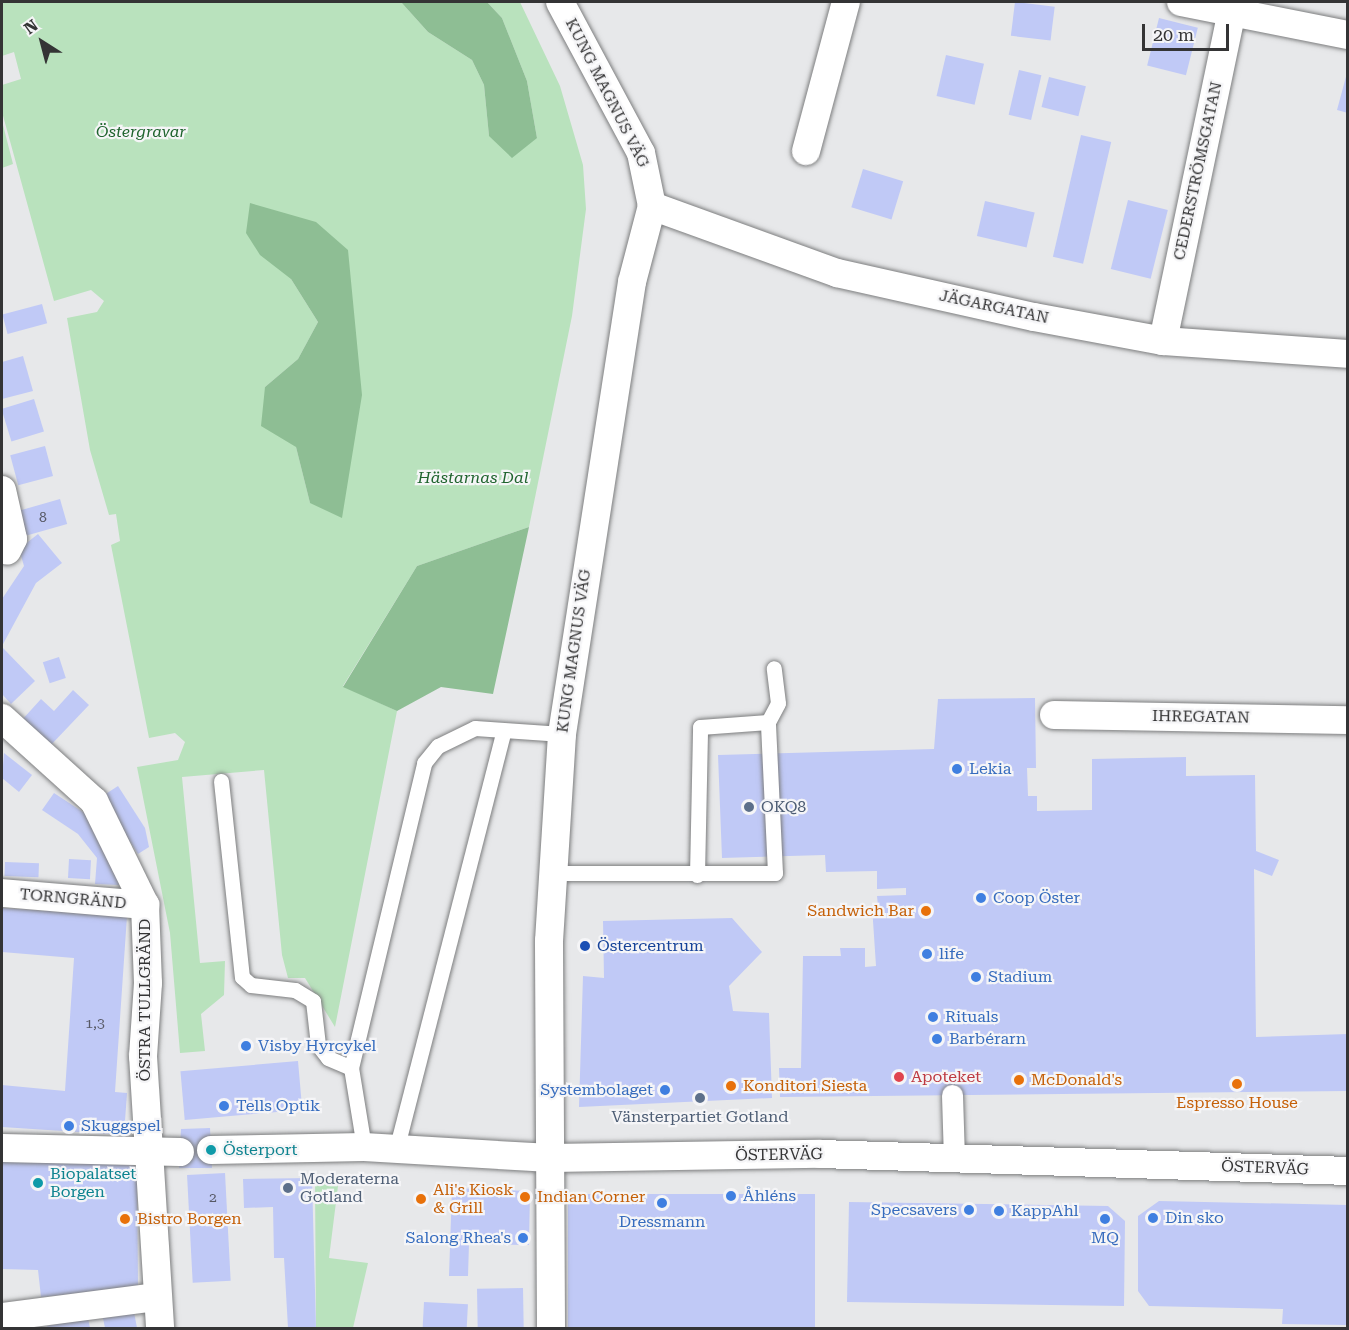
<!DOCTYPE html>
<html>
<head>
<meta charset="utf-8">
<style>
  body { margin:0 }
  #map { position:relative; width:1349px; height:1330px; overflow:hidden; background:#e7e8ea; font-family:"Roboto Serif",serif }
  div>[style] { position:absolute }
  [style*='--x'] { left:calc(var(--x)*1px); top:calc(var(--y)*1px); width:calc(var(--w)*1px); rotate:calc(var(--a)*1deg) }
  .green>* { inset:0; background:#b9e2bd }
  .forest>* { inset:0; background:#8ebe94 }
  .building>* { inset:0; background:#c0c9f6; transform-origin:0 0 }
  .roads { filter:drop-shadow(0 0 2px #7d7e7f) drop-shadow(0 0 2px #7d7e7f) }
  .service>* { height:15px; margin:-7.5px; padding:0 7.5px; transform-origin:7.5px; border-radius:7.5px; background:#fff }
  .pedestrian>* { height:21px; margin:-10.5px; padding:0 10.5px; transform-origin:10.5px; border-radius:10.5px; background:#fff }
  .minor>* { height:28px; margin:-14px; padding:0 14px; transform-origin:14px; border-radius:14px; background:#fff }
  .dots>* { width:16px; height:16px; translate:-50% -50%; box-sizing:border-box; border:3px solid #f5f5f7; border-radius:50% }
  span { translate:-50% -50%; white-space:nowrap; text-align:center; line-height:1.15; -webkit-text-stroke:4.5px #f5f5f7; paint-order:stroke }
  .number-label { font-size:14px; color:#575965 }
  .number-label span { -webkit-text-stroke-width:0 }
  .street-label { font-size:16px; color:#343435 }
  .park-label { font-size:16px; color:#1f642e; font-style:italic }
  .shop-label { font-size:16px; color:#366cbe }
  .left { translate:0 -50%; text-align:left }
  .right { translate:-100% -50%; text-align:right }
  .service-label { font-size:16px; color:#4e5e75 }
  .food-label { font-size:16px; color:#c56008 }
  .transit-label { font-size:16px; color:#164399 }
  .health-label { font-size:16px; color:#be3a42 }
  .culture-label { font-size:16px; color:#0d838f }
  .frame { position:absolute; inset:0; border:3px solid #343435; pointer-events:none }
  .north { position:absolute; left:12px; top:12px; width:60px; height:60px; -webkit-text-stroke:4px #f5f5f7; paint-order:stroke; rotate:324deg; font-size:16px; font-weight:700; line-height:24px; text-align:center; color:#343435 }
  .north::after { content:''; display:block; margin:auto; width:21px; height:27px; background:#343435; clip-path:polygon(50% 0,100% 100%,50% 72%,0 100%) }
  .scale { position:absolute; left:1142px; top:24px; width:87px; height:27px; box-sizing:border-box; border:3px solid #343435; border-top:0; padding-left:8px; font-size:18px; line-height:21px; white-space:nowrap; color:#343435; -webkit-text-stroke:4px #f5f5f7; paint-order:stroke }
</style>
</head>
<body>
<div id="map">
  <div class="green">
    <i style="clip-path:polygon(evenodd,2px 2px,401px 2px,428px 32px,472px 60px,484px 85px,489px 136px,537px 138px,527px 81px,502px 18px,487px 2px,520px 2px,560px 86px,583px 165px,586px 209px,572px 316px,529px 527px,417px 566px,343px 686px,397px 711px,335px 1027px,305px 978px,288px 978px,282px 955px,264px 770px,182px 777px,200px 963px,225px 961px,224px 995px,201px 1014px,205px 1051px,180px 1053px,170px 933px,137px 767px,178px 760px,185px 742px,175px 733px,149px 738px,111px 545px,120px 541px,116px 514px,109px 515px,90px 450px,67px 318px,97px 312px,104px 301px,91px 290px,54px 301px,2px 112px,2px 85px,21px 79px,14px 52px,2px 56px,2px 2px,348px 250px,310px 503px,296px 447px,265px 387px,298px 359px,318px 322px,291px 279px,348px 250px)"></i>
    <i style="clip-path:polygon(2px 121px,13px 164px,2px 168px)"></i>
    <i style="clip-path:polygon(315px 1177px,339px 1178px,329px 1258px,368px 1263px,353px 1328px,316px 1328px)"></i>
  </div>
  <div class="forest">
    <i style="clip-path:polygon(401px 2px,487px 2px,502px 18px,527px 81px,537px 138px,512px 158px,489px 136px,484px 85px,472px 60px,428px 32px)"></i>
    <i style="clip-path:polygon(250px 203px,316px 222px,348px 250px,362px 395px,342px 518px,310px 503px,296px 447px,261px 426px,265px 387px,298px 359px,318px 322px,291px 279px,260px 255px,246px 233px)"></i>
    <i style="clip-path:polygon(529px 527px,493px 694px,441px 687px,397px 711px,343px 687px,417px 566px)"></i>
  </div>
  <div class="building">
    <i style="left:1015px;top:2px;width:40px;height:34px;rotate:7deg"></i>
    <i style="left:1159px;top:18px;width:40px;height:49px;rotate:14deg"></i>
    <i style="left:946px;top:55px;width:39px;height:42px;rotate:13deg"></i>
    <i style="left:1019px;top:70px;width:23px;height:46px;rotate:13deg"></i>
    <i style="clip-path:polygon(1347px 73px,1348px 73px,1348px 113px,1337px 110px)"></i>
    <i style="left:1049px;top:77px;width:38px;height:31px;rotate:14deg"></i>
    <i style="left:1081px;top:135px;width:31px;height:125px;rotate:13deg"></i>
    <i style="left:863px;top:169px;width:42px;height:40px;rotate:17deg"></i>
    <i style="left:1128px;top:200px;width:41px;height:71px;rotate:14deg"></i>
    <i style="left:985px;top:201px;width:51px;height:36px;rotate:13deg"></i>
    <i style="left:42px;top:304px;width:20px;height:41px;rotate:75deg"></i>
    <i style="clip-path:polygon(23px 356px,33px 391px,2px 399px,2px 362px)"></i>
    <i style="left:34px;top:399px;width:34px;height:34px;rotate:73deg"></i>
    <i style="left:45px;top:446px;width:31px;height:36px;rotate:75deg"></i>
    <i style="left:60px;top:499px;width:26px;height:43px;rotate:74deg"></i>
    <i style="clip-path:polygon(38px 534px,62px 563px,36px 583px,2px 646px,2px 599px,24px 566px,19px 549px)"></i>
    <i style="clip-path:polygon(2px 647px,35px 681px,11px 704px,2px 694px)"></i>
    <i style="left:59px;top:657px;width:22px;height:17px;rotate:72deg"></i>
    <i style="clip-path:polygon(73px 690px,89px 705px,49px 747px,21px 721px,41px 699px,54px 711px)"></i>
    <i style="clip-path:polygon(1035px 698px,1036px 768px,1027px 768px,1028px 796px,1037px 796px,1037px 811px,1092px 810px,1092px 759px,1186px 757px,1186px 776px,1255px 775px,1256px 851px,1279px 860px,1272px 876px,1254px 869px,1256px 1037px,1348px 1034px,1348px 1091px,780px 1097px,779px 1068px,801px 1068px,803px 956px,841px 956px,840px 948px,865px 948px,865px 967px,876px 966px,872px 906px,878px 906px,877px 896px,906px 895px,906px 888px,877px 889px,877px 871px,826px 872px,825px 855px,722px 858px,718px 755px,934px 749px,938px 699px)"></i>
    <i style="clip-path:polygon(4px 753px,32px 775px,19px 792px,2px 778px)"></i>
    <i style="clip-path:polygon(118px 786px,145px 828px,149px 847px,138px 854px,101px 797px)"></i>
    <i style="clip-path:polygon(54px 793px,92px 818px,115px 853px,119px 885px,95px 884px,97px 858px,78px 834px,42px 810px)"></i>
    <i style="left:69px;top:859px;width:22px;height:19px;rotate:3deg"></i>
    <i style="left:5px;top:862px;width:34px;height:14px;rotate:2deg"></i>
    <i style="clip-path:polygon(2px 908px,127px 916px,115px 1092px,127px 1093px,124px 1135px,2px 1127px,2px 1085px,65px 1091px,74px 958px,2px 952px)"></i>
    <i style="clip-path:polygon(732px 918px,762px 952px,729px 986px,733px 1011px,769px 1013px,772px 1098px,579px 1107px,583px 976px,604px 978px,603px 921px)"></i>
    <i style="left:298px;top:1061px;width:49px;height:118px;rotate:85deg"></i>
    <i style="clip-path:polygon(210px 1128px,212px 1168px,179px 1168px,181px 1129px)"></i>
    <i style="clip-path:polygon(2px 1157px,137px 1166px,138px 1288px,41px 1297px,38px 1270px,2px 1269px)"></i>
    <i style="left:225px;top:1173px;width:108px;height:38px;rotate:87deg"></i>
    <i style="clip-path:polygon(312px 1178px,316px 1328px,288px 1328px,284px 1258px,274px 1258px,273px 1207px,244px 1208px,243px 1179px)"></i>
    <i style="clip-path:polygon(452px 1188px,530px 1191px,529px 1245px,469px 1244px,468px 1276px,449px 1276px)"></i>
    <i style="left:568px;top:1194px;width:247px;height:134px"></i>
    <i style="clip-path:polygon(1159px 1201px,1348px 1205px,1348px 1325px,1282px 1324px,1283px 1309px,1149px 1306px,1138px 1291px,1138px 1216px)"></i>
    <i style="clip-path:polygon(849px 1202px,1108px 1206px,1125px 1221px,1124px 1306px,847px 1302px)"></i>
    <i style="left:523px;top:1288px;width:40px;height:46px;rotate:89deg"></i>
    <i style="left:424px;top:1302px;width:44px;height:26px;rotate:3deg"></i>
    <i style="clip-path:polygon(134px 1312px,137px 1328px,105px 1328px,103px 1318px)"></i>
    <i style="clip-path:polygon(88px 1318px,90px 1328px,48px 1328px,47px 1326px)"></i>
  </div>
  <div class="roads">
    <div class="service">
      <i style="--x:221;--y:781;--w:197;--a:83.9"></i>
      <i style="--x:242;--y:977;--w:12;--a:42"></i>
      <i style="--x:251;--y:985;--w:44;--a:6.5"></i>
      <i style="--x:295;--y:990;--w:21;--a:31"></i>
      <i style="--x:313;--y:1001;--w:44;--a:83.5"></i>
      <i style="--x:318;--y:1045;--w:16;--a:52"></i>
      <i style="--x:328;--y:1058;--w:25;--a:23"></i>
      <i style="--x:551;--y:873;--w:224;--a:0"></i>
      <i style="--x:775;--y:873;--w:151;--a:-92.7"></i>
      <i style="--x:768;--y:722;--w:21;--a:-62"></i>
      <i style="--x:778;--y:703;--w:35;--a:-97"></i>
      <i style="--x:697;--y:875;--w:148;--a:-88.8"></i>
      <i style="--x:700;--y:727;--w:68;--a:-4.2"></i>
      <i style="--x:364;--y:1147;--w:80;--a:-99.3"></i>
      <i style="--x:351;--y:1068;--w:314;--a:-76.5"></i>
      <i style="--x:424;--y:763;--w:22;--a:-51"></i>
      <i style="--x:438;--y:746;--w:41;--a:-25.9"></i>
      <i style="--x:475;--y:728;--w:87;--a:3.9"></i>
      <i style="--x:396;--y:1150;--w:431;--a:-75.6"></i>
    </div>
    <div class="pedestrian">
      <i style="--x:952;--y:1095;--w:63;--a:88.2"></i>
    </div>
    <div class="minor">
      <i style="--x:1181;--y:2;--w:170;--a:11.2"></i>
      <i style="--x:806;--y:151;--w:154;--a:-75"></i>
      <i style="--x:652;--y:206;--w:197;--a:19.9"></i>
      <i style="--x:837;--y:273;--w:202;--a:12.6"></i>
      <i style="--x:1034;--y:317;--w:131;--a:10.5"></i>
      <i style="--x:1163;--y:341;--w:185;--a:4"></i>
      <i style="--x:1163;--y:341;--w:346;--a:-78.2"></i>
      <i style="--x:2;--y:490;--w:50;--a:77.3"></i>
      <i style="--x:13;--y:539;--w:13;--a:117"></i>
      <i style="--x:1054;--y:715;--w:294;--a:1"></i>
      <i style="--x:2;--y:718;--w:124;--a:42.1"></i>
      <i style="--x:94;--y:801;--w:116;--a:63.9"></i>
      <i style="--x:145;--y:905;--w:78;--a:87.8"></i>
      <i style="--x:148;--y:983;--w:73;--a:93.9"></i>
      <i style="--x:143;--y:1056;--w:273;--a:86.4"></i>
      <i style="--x:2;--y:893;--w:144;--a:4.8"></i>
      <i style="--x:2;--y:1148;--w:178;--a:1.3"></i>
      <i style="--x:211;--y:1150;--w:153;--a:-1.1"></i>
      <i style="--x:364;--y:1147;--w:187;--a:3.4"></i>
      <i style="--x:551;--y:1158;--w:269;--a:-0.9"></i>
      <i style="--x:820;--y:1154;--w:528;--a:1.84"></i>
      <i style="--x:2;--y:1317;--w:156;--a:-7.4"></i>
      <i style="--x:551;--y:1328;--w:387;--a:-90.3"></i>
      <i style="--x:549;--y:941;--w:207;--a:-86.4"></i>
      <i style="--x:562;--y:734;--w:457;--a:-81.2"></i>
      <i style="--x:632;--y:282;--w:79;--a:-75.3"></i>
      <i style="--x:652;--y:206;--w:54;--a:-101.7"></i>
      <i style="--x:641;--y:153;--w:171;--a:-118.2"></i>
    </div>
  </div>
  <div class="dots">
    <i style="left:957px;top:769px;background:#3f7fe0"></i>
    <i style="left:749px;top:807px;background:#5c6f8a"></i>
    <i style="left:981px;top:898px;background:#3f7fe0"></i>
    <i style="left:926px;top:911px;background:#e8710a"></i>
    <i style="left:585px;top:946px;background:#1a4fb4"></i>
    <i style="left:927px;top:954px;background:#3f7fe0"></i>
    <i style="left:976px;top:977px;background:#3f7fe0"></i>
    <i style="left:933px;top:1017px;background:#3f7fe0"></i>
    <i style="left:937px;top:1039px;background:#3f7fe0"></i>
    <i style="left:246px;top:1046px;background:#3f7fe0"></i>
    <i style="left:899px;top:1077px;background:#e0444e"></i>
    <i style="left:1019px;top:1080px;background:#e8710a"></i>
    <i style="left:1237px;top:1084px;background:#e8710a"></i>
    <i style="left:731px;top:1086px;background:#e8710a"></i>
    <i style="left:665px;top:1090px;background:#3f7fe0"></i>
    <i style="left:700px;top:1098px;background:#5c6f8a"></i>
    <i style="left:224px;top:1106px;background:#3f7fe0"></i>
    <i style="left:69px;top:1126px;background:#3f7fe0"></i>
    <i style="left:211px;top:1150px;background:#0f9aa8"></i>
    <i style="left:38px;top:1183px;background:#0f9aa8"></i>
    <i style="left:288px;top:1188px;background:#5c6f8a"></i>
    <i style="left:731px;top:1196px;background:#3f7fe0"></i>
    <i style="left:525px;top:1197px;background:#e8710a"></i>
    <i style="left:421px;top:1199px;background:#e8710a"></i>
    <i style="left:662px;top:1203px;background:#3f7fe0"></i>
    <i style="left:969px;top:1210px;background:#3f7fe0"></i>
    <i style="left:999px;top:1211px;background:#3f7fe0"></i>
    <i style="left:1153px;top:1218px;background:#3f7fe0"></i>
    <i style="left:125px;top:1219px;background:#e8710a"></i>
    <i style="left:1105px;top:1219px;background:#3f7fe0"></i>
    <i style="left:523px;top:1238px;background:#3f7fe0"></i>
  </div>
  <div class="number-label">
    <span style="left:43px;top:517px">8</span>
    <span style="left:95px;top:1023px">1,3</span>
    <span style="left:213px;top:1197px">2</span>
  </div>
  <div class="street-label">
    <span style="left:607px;top:93px;rotate:63deg">KUNG MAGNUS VÄG</span>
    <span style="left:1198px;top:171px;rotate:-78deg">CEDERSTRÖMSGATAN</span>
    <span style="left:994px;top:307px;rotate:12deg">JÄGARGATAN</span>
    <span style="left:574px;top:651px;rotate:-82deg">KUNG MAGNUS VÄG</span>
    <span style="left:1201px;top:717px;rotate:1deg">IHREGATAN</span>
    <span style="left:73px;top:899px;rotate:5deg">TORNGRÄND</span>
    <span style="left:145px;top:1000px;rotate:-90deg">ÖSTRA TULLGRÄND</span>
    <span style="left:779px;top:1155px;rotate:-1deg">ÖSTERVÄG</span>
    <span style="left:1265px;top:1168px;rotate:2deg">ÖSTERVÄG</span>
  </div>
  <div class="park-label">
    <span style="left:141px;top:132px">Östergravar</span>
    <span style="left:473px;top:478px">Hästarnas Dal</span>
  </div>
  <div class="shop-label">
    <span class="left" style="left:969px;top:769px">Lekia</span>
    <span class="left" style="left:993px;top:898px">Coop Öster</span>
    <span class="left" style="left:939px;top:954px">life</span>
    <span class="left" style="left:988px;top:977px">Stadium</span>
    <span class="left" style="left:945px;top:1017px">Rituals</span>
    <span class="left" style="left:949px;top:1039px">Barbérarn</span>
    <span class="left" style="left:258px;top:1046px">Visby Hyrcykel</span>
    <span class="right" style="left:653px;top:1090px">Systembolaget</span>
    <span class="left" style="left:236px;top:1106px">Tells Optik</span>
    <span class="left" style="left:81px;top:1126px">Skuggspel</span>
    <span class="left" style="left:743px;top:1196px">Åhléns</span>
    <span class="right" style="left:957px;top:1210px">Specsavers</span>
    <span class="left" style="left:1011px;top:1211px">KappAhl</span>
    <span class="left" style="left:1165px;top:1218px">Din sko</span>
    <span style="left:662px;top:1222px">Dressmann</span>
    <span class="right" style="left:511px;top:1238px">Salong Rhea's</span>
    <span style="left:1105px;top:1238px">MQ</span>
  </div>
  <div class="service-label">
    <span class="left" style="left:761px;top:807px">OKQ8</span>
    <span style="left:700px;top:1117px">Vänsterpartiet Gotland</span>
    <span class="left" style="left:300px;top:1188px">Moderaterna<br>Gotland</span>
  </div>
  <div class="food-label">
    <span class="right" style="left:914px;top:911px">Sandwich Bar</span>
    <span class="left" style="left:1031px;top:1080px">McDonald's</span>
    <span class="left" style="left:743px;top:1086px">Konditori Siesta</span>
    <span style="left:1237px;top:1103px">Espresso House</span>
    <span class="left" style="left:433px;top:1199px">Ali's Kiosk<br>&amp; Grill</span>
    <span class="left" style="left:537px;top:1197px">Indian Corner</span>
    <span class="left" style="left:137px;top:1219px">Bistro Borgen</span>
  </div>
  <div class="transit-label">
    <span class="left" style="left:597px;top:946px">Östercentrum</span>
  </div>
  <div class="health-label">
    <span class="left" style="left:911px;top:1077px">Apoteket</span>
  </div>
  <div class="culture-label">
    <span class="left" style="left:223px;top:1150px">Österport</span>
    <span class="left" style="left:50px;top:1183px">Biopalatset<br>Borgen</span>
  </div>
  <div class="frame"></div>
  <div class="north">N</div>
  <div class="scale">20 m</div>
</div>
</body>
</html>
